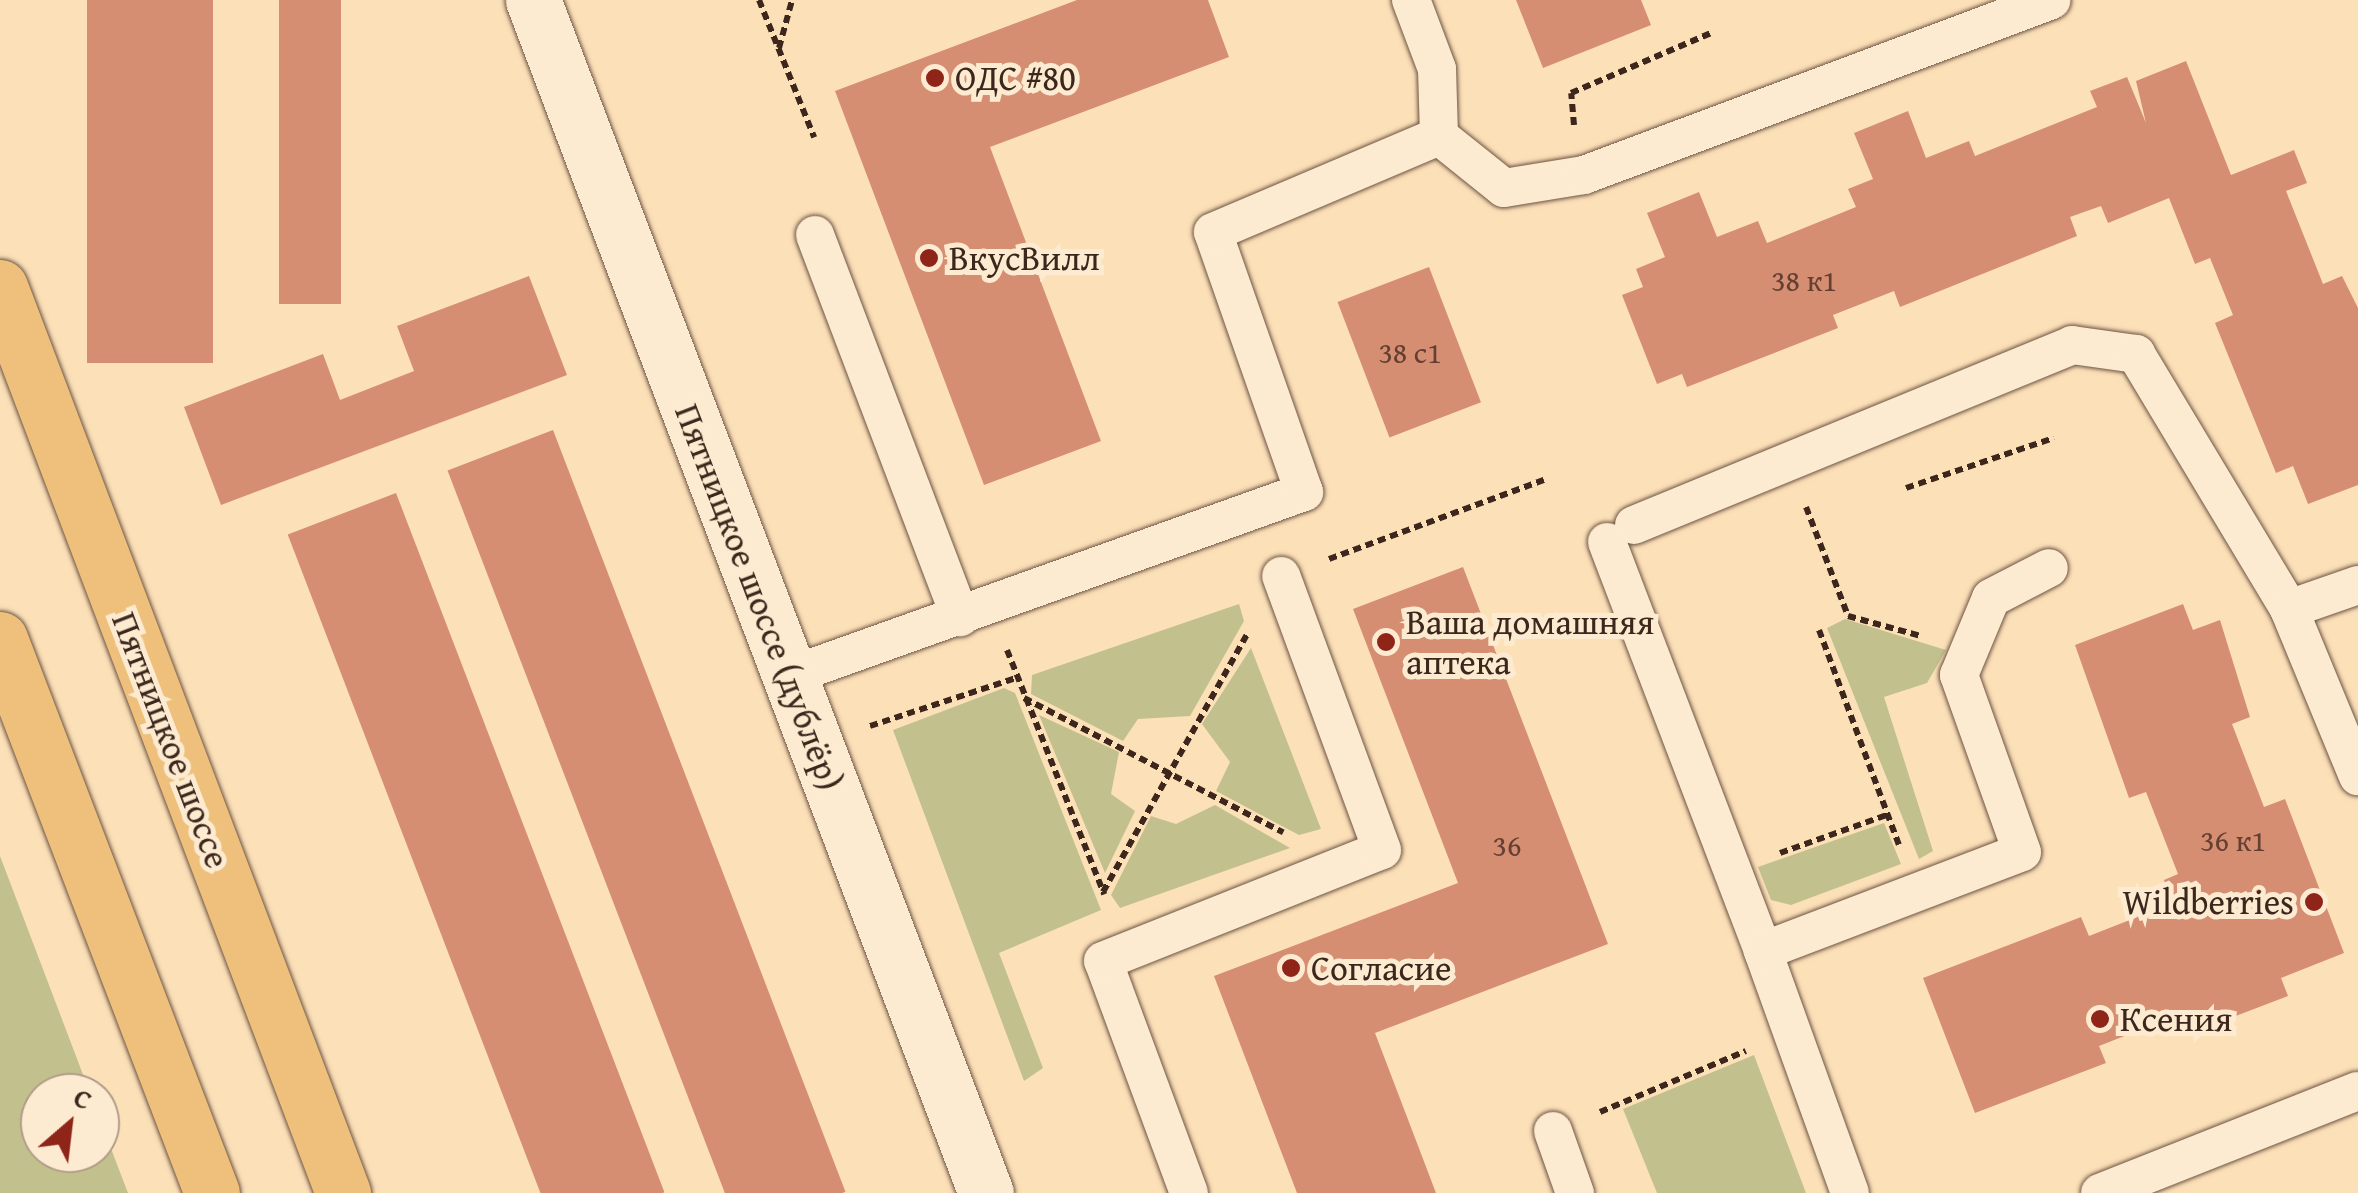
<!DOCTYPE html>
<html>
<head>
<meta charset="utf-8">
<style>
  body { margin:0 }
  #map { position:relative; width:2358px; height:1193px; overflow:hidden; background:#fce0b8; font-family:"Gentium Book Plus",serif }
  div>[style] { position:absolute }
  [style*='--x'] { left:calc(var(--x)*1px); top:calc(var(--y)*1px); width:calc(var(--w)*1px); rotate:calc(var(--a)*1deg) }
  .green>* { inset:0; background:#c2c18d }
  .building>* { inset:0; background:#d68e72; transform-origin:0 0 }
  .path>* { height:6px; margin-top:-3px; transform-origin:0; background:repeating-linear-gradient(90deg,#3d261c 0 8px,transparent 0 13px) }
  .roads { filter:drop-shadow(0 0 2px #6d5443) drop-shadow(0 0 2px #6d5443) }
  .service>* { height:38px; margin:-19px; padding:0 19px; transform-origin:19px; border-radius:19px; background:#fdebd1 }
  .minor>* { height:55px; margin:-27.5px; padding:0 27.5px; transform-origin:27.5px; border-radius:27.5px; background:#fdebd1 }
  .primary>* { height:55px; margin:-27.5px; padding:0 27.5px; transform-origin:27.5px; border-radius:27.5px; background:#eec07c }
  .dots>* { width:28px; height:28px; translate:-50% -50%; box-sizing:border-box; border:5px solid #fdebd1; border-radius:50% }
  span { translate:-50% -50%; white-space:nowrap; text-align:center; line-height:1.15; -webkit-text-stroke:10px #fdebd1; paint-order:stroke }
  .number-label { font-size:30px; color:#634032 }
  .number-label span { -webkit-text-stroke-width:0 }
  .poi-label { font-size:35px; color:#3d261c }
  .left { translate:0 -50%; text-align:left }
  .right { translate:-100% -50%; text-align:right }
  .street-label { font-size:35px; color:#3d261c }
  .north { position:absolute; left:20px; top:1073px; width:100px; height:100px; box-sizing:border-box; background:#fdebd1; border:2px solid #b09c89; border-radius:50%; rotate:28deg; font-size:28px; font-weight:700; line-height:40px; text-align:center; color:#3d261c }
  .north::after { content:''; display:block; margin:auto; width:35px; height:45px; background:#8f2418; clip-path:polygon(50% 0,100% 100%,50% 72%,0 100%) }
</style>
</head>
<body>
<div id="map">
  <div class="green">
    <i style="clip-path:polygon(1239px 604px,1244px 621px,1190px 716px,1138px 719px,1123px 741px,1031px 694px,1032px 675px)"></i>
    <i style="clip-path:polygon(1845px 619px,1946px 650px,1927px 683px,1884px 697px,1933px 851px,1919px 859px,1827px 628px)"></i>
    <i style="clip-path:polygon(1251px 648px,1321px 829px,1299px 835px,1216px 791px,1230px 762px,1202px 724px)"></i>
    <i style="clip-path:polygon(1004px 688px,1015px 693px,1101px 910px,999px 953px,1043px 1068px,1024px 1081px,893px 730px)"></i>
    <i style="clip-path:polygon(1039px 715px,1119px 752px,1111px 794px,1135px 811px,1105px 873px)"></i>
    <i style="clip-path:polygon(1215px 805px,1290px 848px,1120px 908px,1111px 895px,1151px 816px,1176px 824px)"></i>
    <i style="clip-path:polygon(1884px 823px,1901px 864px,1791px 905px,1771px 900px,1758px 867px)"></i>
    <i style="clip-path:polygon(0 856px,90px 1093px,40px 1093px,40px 1153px,100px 1153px,100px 1120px,128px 1193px,0 1193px)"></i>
    <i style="clip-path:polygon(1754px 1055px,1806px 1193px,1657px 1193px,1623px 1109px)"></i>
  </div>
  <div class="building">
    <i style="left:87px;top:0;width:126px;height:363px"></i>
    <i style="left:279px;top:0;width:62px;height:304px"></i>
    <i style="clip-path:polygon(1077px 0,1208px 0,1229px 57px,990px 147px,1101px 441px,984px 485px,835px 91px)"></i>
    <i style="clip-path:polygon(1516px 0,1641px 0,1651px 25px,1543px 68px)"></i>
    <i style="clip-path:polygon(2186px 61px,2231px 175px,2294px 150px,2307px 183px,2286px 191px,2323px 284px,2342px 276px,2358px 308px,2358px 485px,2308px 504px,2293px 466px,2276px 473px,2215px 323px,2233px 315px,2210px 258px,2195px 264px,2169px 198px,2108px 223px,2101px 206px,2070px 217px,2077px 236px,1900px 307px,1894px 291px,1833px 315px,1838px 328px,1687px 387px,1682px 374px,1657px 384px,1622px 295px,1643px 287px,1636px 269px,1665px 257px,1647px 213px,1699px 192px,1717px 237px,1758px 221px,1767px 243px,1856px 207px,1848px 189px,1873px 179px,1854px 133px,1908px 111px,1926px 158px,1969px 141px,1975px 156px,2097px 107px,2090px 91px,2127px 77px,2146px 123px,2136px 81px)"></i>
    <i style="left:1429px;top:267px;width:145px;height:98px;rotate:69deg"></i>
    <i style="clip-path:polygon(529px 276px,567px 375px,221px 505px,184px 407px,323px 354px,340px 400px,414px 371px,397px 326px)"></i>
    <i style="left:553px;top:430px;width:816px;height:113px;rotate:69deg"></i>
    <i style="left:396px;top:493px;width:749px;height:116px;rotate:69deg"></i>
    <i style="clip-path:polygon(1463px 567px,1608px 944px,1375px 1033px,1436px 1193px,1297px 1193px,1214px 976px,1458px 883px,1353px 609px)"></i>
    <i style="clip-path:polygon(2183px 604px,2193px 630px,2220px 620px,2250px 717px,2232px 724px,2264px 807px,2285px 799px,2344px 953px,2281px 978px,2288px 996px,2186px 1035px,2178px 1015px,2099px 1046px,2106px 1063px,1975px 1113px,1923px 978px,2081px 917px,2089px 936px,2173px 903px,2164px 880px,2178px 874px,2146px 792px,2129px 798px,2075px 645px)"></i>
  </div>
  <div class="path">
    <i style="--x:759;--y:0;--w:148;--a:68.1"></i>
    <i style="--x:779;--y:48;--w:50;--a:-74.8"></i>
    <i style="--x:1574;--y:125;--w:32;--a:-95"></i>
    <i style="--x:1571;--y:93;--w:152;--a:-23.2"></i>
    <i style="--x:1906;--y:488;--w:156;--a:-18.7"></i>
    <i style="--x:1806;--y:507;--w:117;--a:68.9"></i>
    <i style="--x:1848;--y:616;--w:76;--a:15.3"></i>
    <i style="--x:1329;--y:559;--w:229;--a:-20.2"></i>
    <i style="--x:1819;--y:630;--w:229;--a:69.6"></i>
    <i style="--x:1007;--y:650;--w:263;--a:68.3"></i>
    <i style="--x:1024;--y:698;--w:292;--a:27.4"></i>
    <i style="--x:870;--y:726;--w:154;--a:-18.2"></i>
    <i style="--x:1780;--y:853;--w:114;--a:-19.6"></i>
    <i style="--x:1103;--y:892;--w:297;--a:-60.8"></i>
    <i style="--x:1600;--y:1112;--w:158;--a:-22.7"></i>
  </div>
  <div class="roads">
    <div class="service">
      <i style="--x:1439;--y:136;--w:83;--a:38.7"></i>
      <i style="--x:1504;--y:188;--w:81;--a:-9.2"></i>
      <i style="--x:1584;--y:175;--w:499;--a:-20.5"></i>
      <i style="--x:815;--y:235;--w:409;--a:69.2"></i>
      <i style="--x:1634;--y:525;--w:474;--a:-22.3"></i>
      <i style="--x:2072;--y:345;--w:65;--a:8"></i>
      <i style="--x:2136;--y:354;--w:297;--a:59"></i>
      <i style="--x:1607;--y:542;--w:438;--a:69.1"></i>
      <i style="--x:2358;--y:585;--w:73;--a:160.8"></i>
      <i style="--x:2289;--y:609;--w:181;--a:67.6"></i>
      <i style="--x:789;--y:676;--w:547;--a:-19.66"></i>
      <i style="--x:1304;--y:492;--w:275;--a:-109.3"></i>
      <i style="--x:1213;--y:232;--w:246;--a:-23"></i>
      <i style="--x:1439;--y:136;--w:67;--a:-91.7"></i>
      <i style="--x:1437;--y:69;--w:74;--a:-110.6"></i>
      <i style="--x:1553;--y:1131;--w:66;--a:70.5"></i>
      <i style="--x:1189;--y:1193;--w:247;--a:-110.3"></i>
      <i style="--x:1103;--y:961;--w:300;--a:-21.7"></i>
      <i style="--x:1382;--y:850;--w:292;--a:-110.2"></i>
      <i style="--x:1850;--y:1193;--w:257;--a:-109.8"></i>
      <i style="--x:1763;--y:951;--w:277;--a:-20.9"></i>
      <i style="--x:2022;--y:852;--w:188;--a:-109.6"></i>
      <i style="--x:1959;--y:675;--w:83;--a:-67.4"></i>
      <i style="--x:1991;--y:598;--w:65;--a:-27.3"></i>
      <i style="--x:2100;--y:1193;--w:277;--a:-21.6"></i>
    </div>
    <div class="minor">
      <i style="--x:533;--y:0;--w:1276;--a:69.21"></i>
    </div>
    <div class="primary">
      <i style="--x:0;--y:287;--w:969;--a:69.26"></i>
      <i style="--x:0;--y:639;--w:593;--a:69.06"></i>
    </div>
  </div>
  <div class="dots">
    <i style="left:935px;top:78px;background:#8f2418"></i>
    <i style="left:929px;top:258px;background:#8f2418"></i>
    <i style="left:1386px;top:642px;background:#8f2418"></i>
    <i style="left:2314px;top:902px;background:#8f2418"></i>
    <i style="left:1291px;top:968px;background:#8f2418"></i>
    <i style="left:2100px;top:1019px;background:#8f2418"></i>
  </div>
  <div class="number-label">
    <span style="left:1804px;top:280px">38 к1</span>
    <span style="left:1410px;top:352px">38 с1</span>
    <span style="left:2233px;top:840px">36 к1</span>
    <span style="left:1507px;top:845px">36</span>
  </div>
  <div class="poi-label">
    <span class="left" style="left:955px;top:78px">ОДС #80</span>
    <span class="left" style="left:949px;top:258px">ВкусВилл</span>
    <span class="left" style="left:1406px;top:642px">Ваша домашняя<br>аптека</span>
    <span class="right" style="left:2294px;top:902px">Wildberries</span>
    <span class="left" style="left:1311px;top:968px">Согласие</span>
    <span class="left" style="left:2120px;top:1019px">Ксения</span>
  </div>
  <div class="street-label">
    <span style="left:759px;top:597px;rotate:69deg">Пятницкое шоссе (дублёр)</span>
    <span style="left:171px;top:740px;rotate:69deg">Пятницкое шоссе</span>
  </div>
  <div class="north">С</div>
</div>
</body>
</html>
